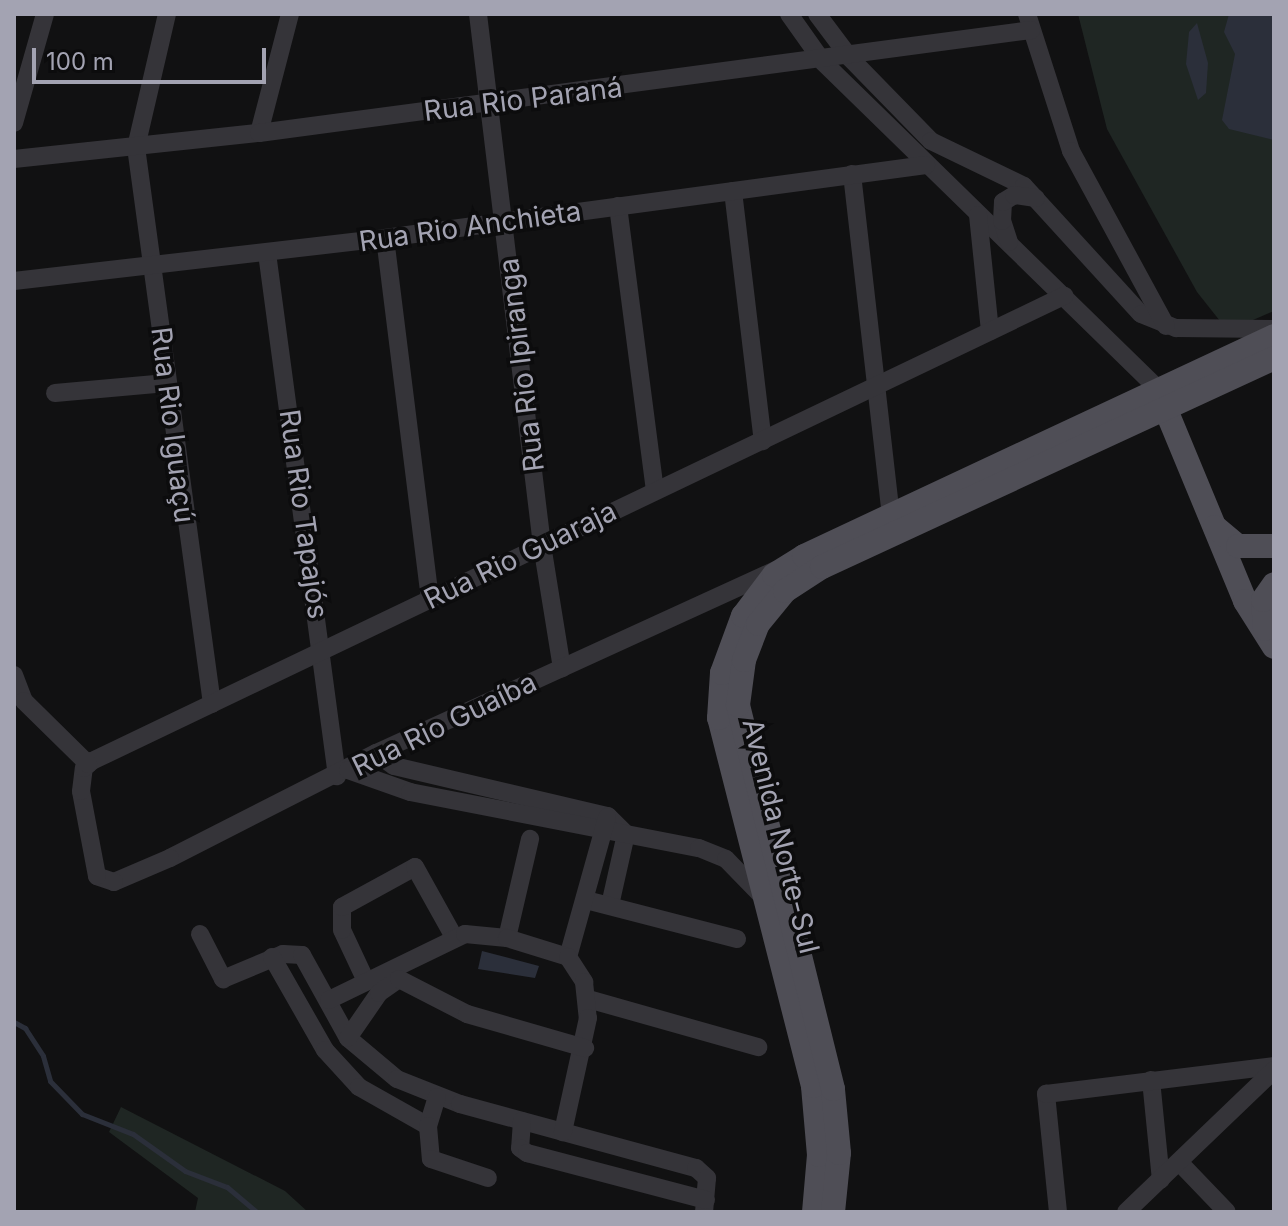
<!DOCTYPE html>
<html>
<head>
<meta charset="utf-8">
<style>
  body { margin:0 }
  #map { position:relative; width:1288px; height:1226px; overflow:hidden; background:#111112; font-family:Inter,sans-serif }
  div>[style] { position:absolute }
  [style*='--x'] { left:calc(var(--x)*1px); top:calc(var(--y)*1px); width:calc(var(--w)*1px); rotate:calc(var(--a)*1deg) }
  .green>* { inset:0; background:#1f2623 }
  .water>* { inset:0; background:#2b2f3a }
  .stream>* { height:5px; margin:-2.5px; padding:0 2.5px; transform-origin:2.5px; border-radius:2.5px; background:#2b2f3a }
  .minor>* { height:18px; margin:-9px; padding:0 9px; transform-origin:9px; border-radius:9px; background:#353439 }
  .major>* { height:24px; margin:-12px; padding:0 12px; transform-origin:12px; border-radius:12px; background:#4f4e56 }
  span { translate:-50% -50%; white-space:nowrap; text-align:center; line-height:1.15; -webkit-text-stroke:7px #0c0c0d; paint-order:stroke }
  .street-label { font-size:28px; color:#a3a3b2 }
  .frame { position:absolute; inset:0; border:16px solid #a3a3b2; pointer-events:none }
  .scale { position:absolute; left:32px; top:48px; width:234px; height:36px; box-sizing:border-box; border:4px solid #a3a3b2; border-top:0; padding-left:10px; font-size:24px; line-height:28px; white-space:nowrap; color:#a3a3b2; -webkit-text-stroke:6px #0c0c0d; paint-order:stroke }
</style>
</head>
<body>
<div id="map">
  <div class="green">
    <i style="clip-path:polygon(1078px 14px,1274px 14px,1274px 311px,1253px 320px,1220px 321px,1197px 292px,1107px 129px)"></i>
    <i style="clip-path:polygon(121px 1107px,285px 1191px,308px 1212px,195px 1212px,198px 1198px,109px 1132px)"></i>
  </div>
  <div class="water">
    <i style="clip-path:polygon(1229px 14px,1274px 14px,1274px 140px,1229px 129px,1222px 120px,1235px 54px,1224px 32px)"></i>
    <i style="clip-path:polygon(1197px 23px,1208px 63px,1206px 93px,1198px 100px,1186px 64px,1189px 32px)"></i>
    <i style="clip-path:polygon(482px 951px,539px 966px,535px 978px,478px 969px)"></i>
  </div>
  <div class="stream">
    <i style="--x:14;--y:1022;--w:13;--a:29"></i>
    <i style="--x:25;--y:1028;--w:33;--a:57"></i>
    <i style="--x:43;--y:1056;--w:26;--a:74"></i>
    <i style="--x:50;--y:1081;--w:46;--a:45.9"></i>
    <i style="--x:82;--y:1114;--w:55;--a:21.4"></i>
    <i style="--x:133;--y:1134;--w:64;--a:35.4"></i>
    <i style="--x:185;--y:1171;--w:45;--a:20.9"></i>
    <i style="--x:227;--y:1187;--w:39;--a:40"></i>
  </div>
  <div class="minor">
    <i style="--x:167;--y:14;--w:137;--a:103.1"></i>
    <i style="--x:136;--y:147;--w:562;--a:82.23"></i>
    <i style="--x:478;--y:14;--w:535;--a:83.13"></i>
    <i style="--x:542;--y:545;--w:125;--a:80.8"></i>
    <i style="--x:789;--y:14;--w:59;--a:54.7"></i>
    <i style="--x:823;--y:62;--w:465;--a:44.3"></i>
    <i style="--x:817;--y:14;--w:55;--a:53.1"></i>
    <i style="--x:850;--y:58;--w:116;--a:45.7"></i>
    <i style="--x:931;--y:141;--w:103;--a:25.8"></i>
    <i style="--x:1024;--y:186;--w:173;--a:47.6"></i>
    <i style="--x:1141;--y:314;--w:38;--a:22"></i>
    <i style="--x:1176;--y:328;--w:98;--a:0.6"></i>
    <i style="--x:1027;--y:14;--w:144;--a:72.2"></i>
    <i style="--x:1071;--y:151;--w:199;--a:61.5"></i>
    <i style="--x:14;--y:123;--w:113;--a:-74.1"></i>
    <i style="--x:259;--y:133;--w:123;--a:-75.4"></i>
    <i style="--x:14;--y:159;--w:246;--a:-6.1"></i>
    <i style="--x:259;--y:133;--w:779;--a:-7.6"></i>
    <i style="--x:852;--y:174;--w:342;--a:83.5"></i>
    <i style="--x:733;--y:191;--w:252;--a:83.2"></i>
    <i style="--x:618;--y:206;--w:286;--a:82.6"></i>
    <i style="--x:978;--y:215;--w:117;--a:84.1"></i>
    <i style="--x:385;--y:238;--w:363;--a:82.9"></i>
    <i style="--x:1009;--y:242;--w:22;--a:-108"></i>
    <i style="--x:1002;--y:221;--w:19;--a:-87"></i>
    <i style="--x:1003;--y:202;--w:13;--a:-32"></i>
    <i style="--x:1014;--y:195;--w:22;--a:8"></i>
    <i style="--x:267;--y:253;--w:528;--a:82.38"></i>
    <i style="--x:14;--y:281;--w:373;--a:-6.6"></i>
    <i style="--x:385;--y:238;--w:546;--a:-7.68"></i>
    <i style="--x:55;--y:393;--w:112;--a:-5.1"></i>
    <i style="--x:776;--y:570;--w:440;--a:155.4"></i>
    <i style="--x:376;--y:753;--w:231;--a:153"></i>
    <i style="--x:170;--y:858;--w:61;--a:156.8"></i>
    <i style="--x:114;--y:882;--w:18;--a:-161"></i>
    <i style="--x:97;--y:876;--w:86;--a:-100.7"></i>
    <i style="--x:81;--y:791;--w:23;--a:-83"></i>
    <i style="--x:84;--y:768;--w:11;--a:-41"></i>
    <i style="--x:92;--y:761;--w:1078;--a:-25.57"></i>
    <i style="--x:14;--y:675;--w:28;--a:69"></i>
    <i style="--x:24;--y:701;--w:90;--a:44.5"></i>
    <i style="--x:376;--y:753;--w:22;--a:36"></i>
    <i style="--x:394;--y:766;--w:220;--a:13.2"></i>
    <i style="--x:608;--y:816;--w:25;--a:45"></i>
    <i style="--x:626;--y:834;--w:73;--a:102.7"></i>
    <i style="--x:348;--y:770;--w:66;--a:19.5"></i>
    <i style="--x:410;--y:792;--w:294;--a:11"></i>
    <i style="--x:699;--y:848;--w:29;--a:22"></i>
    <i style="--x:726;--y:859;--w:52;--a:45.8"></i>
    <i style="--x:586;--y:900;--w:156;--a:14.5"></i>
    <i style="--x:200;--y:934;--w:51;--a:62.9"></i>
    <i style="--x:223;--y:979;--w:65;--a:-22.6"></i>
    <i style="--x:283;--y:954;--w:19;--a:3"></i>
    <i style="--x:302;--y:955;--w:95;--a:61"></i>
    <i style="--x:348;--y:1038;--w:64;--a:39.9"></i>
    <i style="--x:397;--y:1079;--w:68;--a:21.6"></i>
    <i style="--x:460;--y:1104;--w:245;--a:15.2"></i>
    <i style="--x:696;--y:1168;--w:15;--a:42"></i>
    <i style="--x:707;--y:1178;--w:34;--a:95"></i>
    <i style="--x:507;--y:938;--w:102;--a:-76.9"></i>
    <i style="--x:272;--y:957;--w:107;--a:60.3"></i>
    <i style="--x:325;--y:1050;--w:50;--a:47.4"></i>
    <i style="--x:359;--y:1087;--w:79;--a:29.5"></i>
    <i style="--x:428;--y:1126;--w:30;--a:-73"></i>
    <i style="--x:568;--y:957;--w:145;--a:-74.4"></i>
    <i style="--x:365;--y:979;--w:54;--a:-115.1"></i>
    <i style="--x:342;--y:930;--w:23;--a:-90"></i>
    <i style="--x:342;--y:907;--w:83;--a:-28.7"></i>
    <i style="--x:415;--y:867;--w:80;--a:60.9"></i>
    <i style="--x:588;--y:999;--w:177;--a:15.8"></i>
    <i style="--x:329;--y:1000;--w:151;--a:-25.9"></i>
    <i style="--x:465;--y:934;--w:42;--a:5.4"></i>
    <i style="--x:507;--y:938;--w:64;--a:17.3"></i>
    <i style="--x:568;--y:957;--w:30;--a:57"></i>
    <i style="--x:584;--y:982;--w:36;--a:84"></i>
    <i style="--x:588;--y:1018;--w:117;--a:102.4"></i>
    <i style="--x:348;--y:1038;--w:55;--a:-55.4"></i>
    <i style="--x:379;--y:993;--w:24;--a:-35"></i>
    <i style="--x:399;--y:979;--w:76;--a:27.2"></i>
    <i style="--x:467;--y:1014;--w:123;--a:16.1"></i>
    <i style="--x:1151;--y:1080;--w:100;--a:84.3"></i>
    <i style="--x:522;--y:1121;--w:27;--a:94"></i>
    <i style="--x:520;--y:1148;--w:9;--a:36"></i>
    <i style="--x:527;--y:1153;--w:185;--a:14.7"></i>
    <i style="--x:428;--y:1126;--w:33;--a:85"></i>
    <i style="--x:431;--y:1159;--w:60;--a:18.4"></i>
    <i style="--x:1179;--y:1162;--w:69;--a:46.2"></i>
    <i style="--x:1058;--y:1212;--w:119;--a:-95.8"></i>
    <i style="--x:1046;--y:1094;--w:230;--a:-7"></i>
    <i style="--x:1126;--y:1212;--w:205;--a:-43.8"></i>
  </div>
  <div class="major">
    <i style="--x:1159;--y:393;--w:225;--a:67.5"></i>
    <i style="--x:1245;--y:601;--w:54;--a:57.8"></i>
    <i style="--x:1215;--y:527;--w:30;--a:40"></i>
    <i style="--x:1238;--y:546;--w:36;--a:0"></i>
    <i style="--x:1265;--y:629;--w:29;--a:-94"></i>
    <i style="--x:1263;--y:600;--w:19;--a:-55"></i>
    <i style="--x:814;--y:1212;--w:57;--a:-85"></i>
    <i style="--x:819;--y:1155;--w:69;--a:-95"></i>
    <i style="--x:813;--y:1086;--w:380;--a:-104.3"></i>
    <i style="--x:719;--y:718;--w:45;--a:-86.2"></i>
    <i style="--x:722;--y:673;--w:61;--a:-69.8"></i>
    <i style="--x:743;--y:616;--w:51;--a:-52.9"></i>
    <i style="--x:774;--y:575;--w:36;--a:-32"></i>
    <i style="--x:804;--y:556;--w:519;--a:-25.08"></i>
    <i style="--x:833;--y:1212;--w:59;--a:-84.2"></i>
    <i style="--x:839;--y:1153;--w:64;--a:-95.4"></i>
    <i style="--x:833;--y:1089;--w:396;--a:-103.9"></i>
    <i style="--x:738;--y:705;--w:45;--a:-82.4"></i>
    <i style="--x:744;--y:660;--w:39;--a:-69"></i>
    <i style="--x:758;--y:624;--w:43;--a:-50.7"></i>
    <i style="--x:785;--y:591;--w:44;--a:-33"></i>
    <i style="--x:822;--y:567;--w:498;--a:-24.8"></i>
  </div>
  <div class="street-label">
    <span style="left:523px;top:99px;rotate:-7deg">Rua Rio Paraná</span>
    <span style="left:470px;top:226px;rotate:-8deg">Rua Rio Anchieta</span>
    <span style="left:521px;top:365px;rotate:-97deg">Rua Rio Ipiranga</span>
    <span style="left:173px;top:425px;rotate:83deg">Rua Rio Iguaçú</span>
    <span style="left:304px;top:514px;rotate:82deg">Rua Rio Tapajós</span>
    <span style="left:520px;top:555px;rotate:-26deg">Rua Rio Guaraja</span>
    <span style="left:444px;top:724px;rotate:-26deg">Rua Rio Guaíba</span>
    <span style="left:781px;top:836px;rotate:76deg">Avenida Norte-Sul</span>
  </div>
  <div class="frame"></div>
  <div class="scale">100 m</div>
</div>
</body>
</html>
